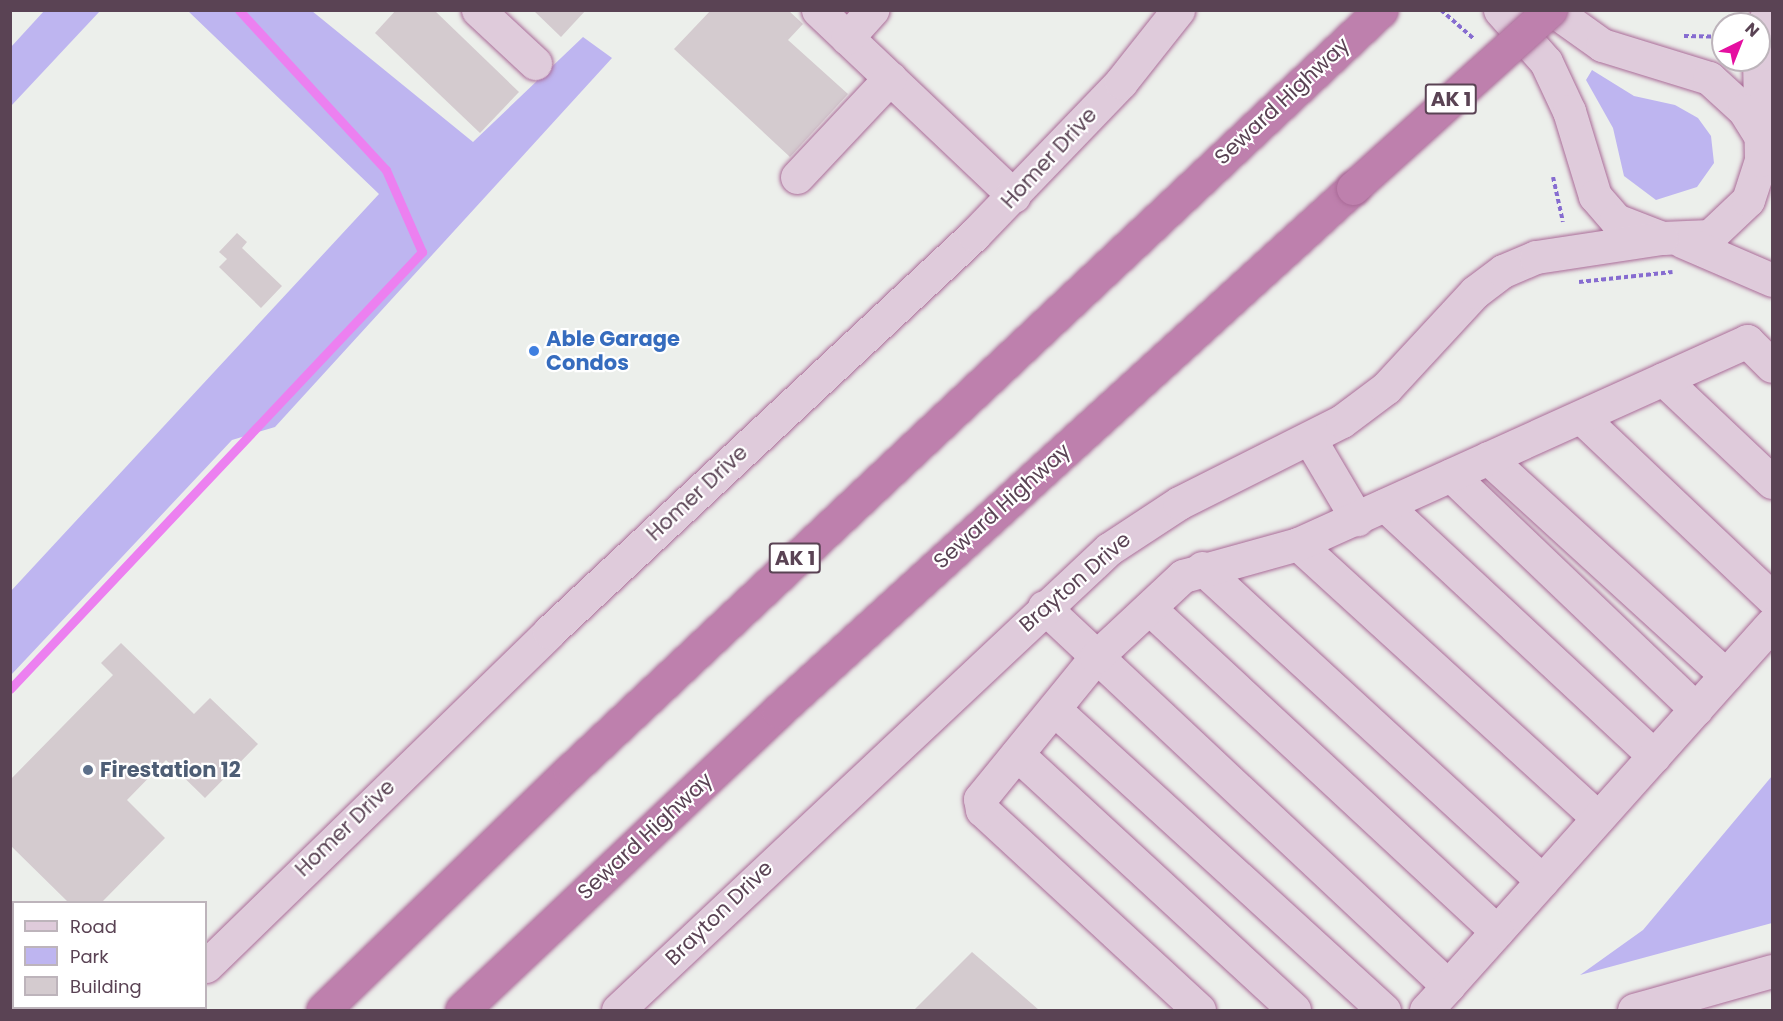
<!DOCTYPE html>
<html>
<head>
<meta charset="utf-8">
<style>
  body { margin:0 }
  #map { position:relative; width:1783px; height:1021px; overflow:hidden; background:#ecefeb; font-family:Poppins,sans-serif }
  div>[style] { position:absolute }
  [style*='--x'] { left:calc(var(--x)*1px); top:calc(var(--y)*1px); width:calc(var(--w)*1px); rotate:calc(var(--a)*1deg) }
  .green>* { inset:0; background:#beb5f0 }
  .stream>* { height:9px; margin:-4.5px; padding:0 4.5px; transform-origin:4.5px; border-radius:4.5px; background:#ec80f0 }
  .building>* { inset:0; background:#d4cbcf }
  .path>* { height:4px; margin-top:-2px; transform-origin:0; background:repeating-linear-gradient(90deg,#866cd0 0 4.5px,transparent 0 7.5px) }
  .roads { filter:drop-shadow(0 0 2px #aa6b98) drop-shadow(0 0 2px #aa6b98) }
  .minor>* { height:33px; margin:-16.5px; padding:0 16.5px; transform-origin:16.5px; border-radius:16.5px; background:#dfcbdb }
  .highway>* { height:33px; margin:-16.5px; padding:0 16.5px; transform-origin:16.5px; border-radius:16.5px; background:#be80ad }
  .bridges { filter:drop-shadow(0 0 2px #aa6b98) drop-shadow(0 0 2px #aa6b98) }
  .highway-bridge>* { height:33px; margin:-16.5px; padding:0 16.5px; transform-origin:16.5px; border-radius:16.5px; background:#be80ad }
  .dots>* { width:16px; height:16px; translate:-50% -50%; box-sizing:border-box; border:3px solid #fff; border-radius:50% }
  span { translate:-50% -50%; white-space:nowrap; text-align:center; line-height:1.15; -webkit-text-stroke:4.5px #fff; paint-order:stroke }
  .shield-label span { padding:2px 4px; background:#fff; border:2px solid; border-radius:4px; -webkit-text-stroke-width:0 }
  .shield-label { font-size:20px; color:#5a4354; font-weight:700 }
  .street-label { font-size:21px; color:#5a4354 }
  .shop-label { font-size:21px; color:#366cbe; font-weight:700 }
  .left { translate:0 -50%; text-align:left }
  .service-label { font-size:21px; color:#4e5e75; font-weight:700 }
  .frame { position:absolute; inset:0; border:12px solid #5a4354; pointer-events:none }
  .legend { position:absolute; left:12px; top:901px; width:195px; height:108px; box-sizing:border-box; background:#fff; border:2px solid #bdb4bb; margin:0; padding:8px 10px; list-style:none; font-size:18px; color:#5a4354 }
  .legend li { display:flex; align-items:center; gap:12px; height:30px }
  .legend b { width:30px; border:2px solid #bdb4bb }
  .north { position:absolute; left:1711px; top:12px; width:60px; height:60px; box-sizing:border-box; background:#fff; border:2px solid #bdb4bb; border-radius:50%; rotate:43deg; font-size:16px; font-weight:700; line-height:24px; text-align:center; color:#5a4354 }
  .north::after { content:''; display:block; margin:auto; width:21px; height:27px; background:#e50fa0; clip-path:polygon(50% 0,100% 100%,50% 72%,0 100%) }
</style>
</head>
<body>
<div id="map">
  <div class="green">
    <i style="clip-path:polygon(44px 11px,100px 11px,11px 106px,11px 47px)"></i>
    <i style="clip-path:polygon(188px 11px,312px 11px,473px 142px,583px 37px,612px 58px,275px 427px,232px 440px,11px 675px,10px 592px,379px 194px)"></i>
    <i style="clip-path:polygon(1592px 70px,1634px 96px,1675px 105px,1698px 118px,1711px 136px,1714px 163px,1697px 187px,1656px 200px,1624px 176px,1613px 128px,1586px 80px)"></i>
    <i style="clip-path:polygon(1772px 776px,1772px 923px,1580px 975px,1643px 930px)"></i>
  </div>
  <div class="stream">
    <i style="--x:10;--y:689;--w:601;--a:-46.69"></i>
    <i style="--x:422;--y:252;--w:90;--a:-113.7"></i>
    <i style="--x:386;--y:170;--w:217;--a:-132.6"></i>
  </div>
  <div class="building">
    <i style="clip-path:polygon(396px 10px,434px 10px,519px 92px,480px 133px,375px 33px)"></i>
    <i style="clip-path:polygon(533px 10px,586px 10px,561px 37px)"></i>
    <i style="clip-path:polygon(711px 10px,788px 10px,803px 24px,788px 40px,848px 94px,790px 157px,674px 49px)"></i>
    <i style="clip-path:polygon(237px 233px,247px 242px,242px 248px,282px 286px,261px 308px,219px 267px,227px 259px,219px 252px)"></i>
    <i style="clip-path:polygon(121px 643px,194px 714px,210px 698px,258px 744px,205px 798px,166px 760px,127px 800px,165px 838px,102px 902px,68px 902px,10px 845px,10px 780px,113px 675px,101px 663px)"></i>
    <i style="clip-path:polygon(972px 952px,1039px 1010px,914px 1010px)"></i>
  </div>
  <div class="path">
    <i style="--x:1441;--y:10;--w:44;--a:41.3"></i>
    <i style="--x:1684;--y:36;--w:39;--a:1"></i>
    <i style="--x:1553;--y:177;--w:46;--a:77.5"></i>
    <i style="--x:1579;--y:282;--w:94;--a:-6.1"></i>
  </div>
  <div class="roads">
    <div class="minor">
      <i style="--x:478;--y:10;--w:78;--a:42.9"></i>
      <i style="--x:818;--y:10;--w:270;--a:43.5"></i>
      <i style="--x:1500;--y:10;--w:69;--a:48.5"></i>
      <i style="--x:1546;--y:62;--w:54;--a:64.9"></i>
      <i style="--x:1569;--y:111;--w:89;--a:73"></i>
      <i style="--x:1595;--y:196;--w:32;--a:49"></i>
      <i style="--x:1616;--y:220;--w:49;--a:21.4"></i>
      <i style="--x:1662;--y:238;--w:48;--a:-2.4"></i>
      <i style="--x:1710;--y:236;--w:52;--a:-43.5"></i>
      <i style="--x:1748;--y:200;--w:42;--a:-72"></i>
      <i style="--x:1761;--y:160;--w:100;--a:-91.1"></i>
      <i style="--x:1553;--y:10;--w:60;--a:35.5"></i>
      <i style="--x:1602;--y:45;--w:112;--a:17.1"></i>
      <i style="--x:1709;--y:78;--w:47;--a:42.4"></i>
      <i style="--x:1744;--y:110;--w:31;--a:58"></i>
      <i style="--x:847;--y:38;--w:38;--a:-48"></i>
      <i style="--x:1759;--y:53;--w:44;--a:-78.2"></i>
      <i style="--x:797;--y:177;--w:136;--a:-46.8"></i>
      <i style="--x:1682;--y:241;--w:98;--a:23.4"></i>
      <i style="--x:1663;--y:379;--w:150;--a:43.4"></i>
      <i style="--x:1582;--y:418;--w:262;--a:43.5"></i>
      <i style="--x:1311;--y:441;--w:91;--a:59.5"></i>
      <i style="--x:1488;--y:458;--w:322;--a:42.4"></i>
      <i style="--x:1451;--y:475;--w:339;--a:43.7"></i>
      <i style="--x:1385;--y:505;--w:368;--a:43"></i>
      <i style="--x:1298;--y:544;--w:406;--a:42.4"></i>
      <i style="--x:1202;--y:568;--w:462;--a:42.6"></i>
      <i style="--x:1044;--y:607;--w:554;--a:43.17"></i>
      <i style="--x:1448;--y:986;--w:486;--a:-48.2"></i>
      <i style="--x:1149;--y:608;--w:475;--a:42.9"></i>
      <i style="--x:1054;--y:709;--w:447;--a:42.4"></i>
      <i style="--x:1017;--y:754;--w:377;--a:42.7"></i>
      <i style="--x:206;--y:966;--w:479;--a:-44.2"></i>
      <i style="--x:549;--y:632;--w:582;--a:-43.05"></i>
      <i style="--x:974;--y:235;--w:212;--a:-46.1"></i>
      <i style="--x:1121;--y:82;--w:92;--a:-51.6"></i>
      <i style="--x:162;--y:1010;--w:4;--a:-34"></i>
      <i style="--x:618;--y:1010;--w:673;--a:-43.2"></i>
      <i style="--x:1109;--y:549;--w:84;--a:-33.3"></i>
      <i style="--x:1179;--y:503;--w:182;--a:-26.7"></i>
      <i style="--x:1342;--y:421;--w:55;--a:-36.9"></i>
      <i style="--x:1386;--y:388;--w:131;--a:-47.2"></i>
      <i style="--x:1475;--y:292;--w:35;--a:-37"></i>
      <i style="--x:1503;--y:271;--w:36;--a:-23"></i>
      <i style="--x:1536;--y:257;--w:127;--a:-8.6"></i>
      <i style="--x:1199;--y:1010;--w:295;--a:-137.3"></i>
      <i style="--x:982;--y:810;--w:11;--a:-100"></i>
      <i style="--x:980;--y:799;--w:183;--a:-50.8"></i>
      <i style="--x:1096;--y:657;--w:119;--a:-43"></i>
      <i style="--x:1183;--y:576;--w:119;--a:-15.5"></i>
      <i style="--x:1298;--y:544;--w:493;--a:-24.3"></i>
      <i style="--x:1747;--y:341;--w:35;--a:45"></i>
      <i style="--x:1426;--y:1010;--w:33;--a:-47"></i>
      <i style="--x:1634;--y:1010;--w:143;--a:-15.8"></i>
    </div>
    <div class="highway">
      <i style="--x:323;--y:1010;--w:344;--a:-44.1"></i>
      <i style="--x:570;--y:771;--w:1112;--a:-43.18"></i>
      <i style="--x:462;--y:1010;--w:435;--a:-43.4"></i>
      <i style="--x:778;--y:711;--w:777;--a:-42.29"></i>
    </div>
  </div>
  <div class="bridges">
    <div class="highway-bridge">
      <i style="--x:1353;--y:188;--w:266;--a:-42.1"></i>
    </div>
  </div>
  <div class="dots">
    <i style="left:534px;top:351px;background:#3f7fe0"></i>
    <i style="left:88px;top:770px;background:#5c6f8a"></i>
  </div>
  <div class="shield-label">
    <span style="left:1451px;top:99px">AK 1</span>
    <span style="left:795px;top:558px">AK 1</span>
  </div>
  <div class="street-label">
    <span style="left:1282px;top:101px;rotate:-43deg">Seward Highway</span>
    <span style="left:1049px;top:158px;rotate:-47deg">Homer Drive</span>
    <span style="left:697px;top:493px;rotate:-43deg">Homer Drive</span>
    <span style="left:1002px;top:506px;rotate:-42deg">Seward Highway</span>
    <span style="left:1075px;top:582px;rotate:-41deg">Brayton Drive</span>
    <span style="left:345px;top:828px;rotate:-44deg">Homer Drive</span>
    <span style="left:645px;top:836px;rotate:-43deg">Seward Highway</span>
    <span style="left:719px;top:913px;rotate:-44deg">Brayton Drive</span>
  </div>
  <div class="shop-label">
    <span class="left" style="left:546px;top:351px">Able Garage<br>Condos</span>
  </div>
  <div class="service-label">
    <span class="left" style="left:100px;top:770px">Firestation 12</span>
  </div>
  <div class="frame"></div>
  <ul class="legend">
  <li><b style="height:8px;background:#dfcbdb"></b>Road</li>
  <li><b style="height:16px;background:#beb5f0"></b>Park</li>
  <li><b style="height:16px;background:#d4cbcf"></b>Building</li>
  </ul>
  <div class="north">N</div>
</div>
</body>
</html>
